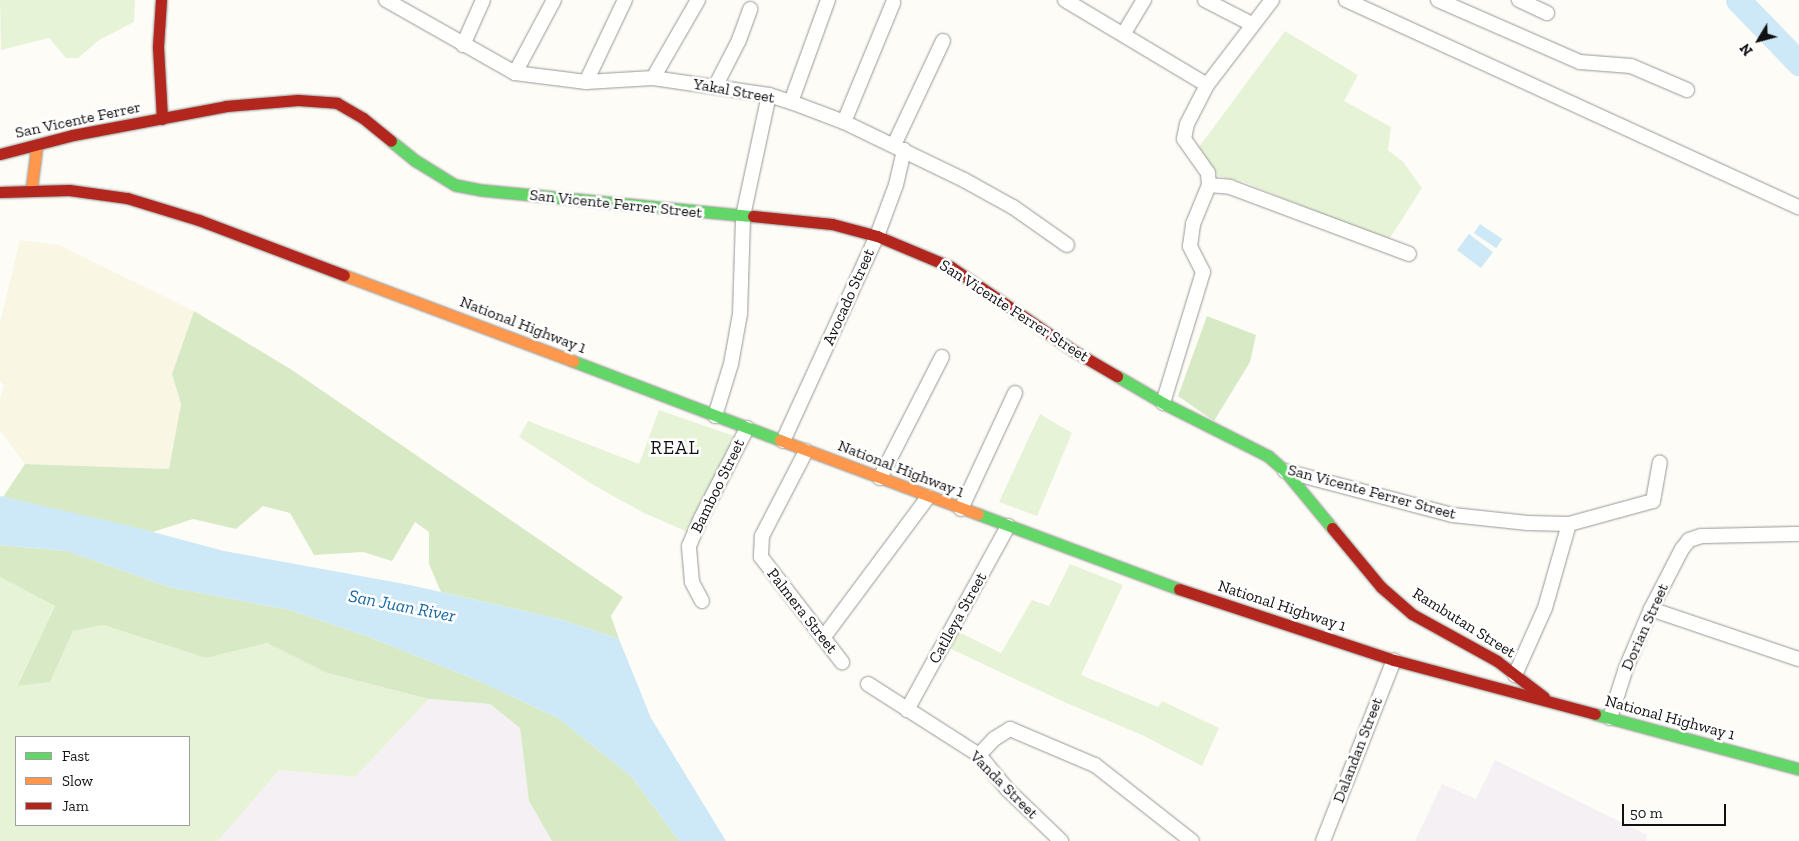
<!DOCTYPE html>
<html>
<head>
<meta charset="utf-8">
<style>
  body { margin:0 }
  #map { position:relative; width:1799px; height:841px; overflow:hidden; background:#fdfcf7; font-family:"Zilla Slab",serif }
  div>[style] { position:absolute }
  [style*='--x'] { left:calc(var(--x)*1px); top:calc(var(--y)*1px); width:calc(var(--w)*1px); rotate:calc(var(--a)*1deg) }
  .industrial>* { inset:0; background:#f5f0f3 }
  .farmland>* { inset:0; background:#f9f7e4 }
  .green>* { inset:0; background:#e7f3d7 }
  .forest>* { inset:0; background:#d8eac5 }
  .water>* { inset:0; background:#cde8f7; transform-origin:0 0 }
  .river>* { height:25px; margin:-12.5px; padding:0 12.5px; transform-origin:12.5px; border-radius:12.5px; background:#cde8f7 }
  .roads { filter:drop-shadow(0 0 1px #979795) drop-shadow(0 0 1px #979795) }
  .street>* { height:14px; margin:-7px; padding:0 7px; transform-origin:7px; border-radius:7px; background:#fffffe }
  .fast>* { height:11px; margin:-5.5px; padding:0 5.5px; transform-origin:5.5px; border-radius:5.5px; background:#63d668 }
  .slow>* { height:11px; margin:-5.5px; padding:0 5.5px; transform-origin:5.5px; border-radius:5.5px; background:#ff974d }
  .jam>* { height:11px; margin:-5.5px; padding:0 5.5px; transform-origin:5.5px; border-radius:5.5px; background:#b3261e }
  span { translate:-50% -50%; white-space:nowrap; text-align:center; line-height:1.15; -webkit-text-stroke:5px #fff; paint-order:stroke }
  .street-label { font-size:16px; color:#111 }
  .water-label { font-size:18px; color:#1768a6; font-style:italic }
  .quarter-label { font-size:19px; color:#111; letter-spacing:1px }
  .legend { position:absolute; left:15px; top:736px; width:175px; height:90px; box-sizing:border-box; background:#fff; border:1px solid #a0a0a0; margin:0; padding:6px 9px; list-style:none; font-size:15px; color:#111 }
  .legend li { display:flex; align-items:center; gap:10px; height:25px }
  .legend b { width:25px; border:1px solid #a0a0a0 }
  .north { position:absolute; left:1734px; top:15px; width:50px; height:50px; -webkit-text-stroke:4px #fff; paint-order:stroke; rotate:233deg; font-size:14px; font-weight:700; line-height:20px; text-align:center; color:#111 }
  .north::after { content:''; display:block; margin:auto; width:18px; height:22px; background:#111; clip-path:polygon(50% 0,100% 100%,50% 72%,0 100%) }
  .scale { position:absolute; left:1622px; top:804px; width:104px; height:22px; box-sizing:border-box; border:2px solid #111; border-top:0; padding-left:6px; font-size:15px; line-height:18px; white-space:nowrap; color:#111; -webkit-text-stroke:4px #fff; paint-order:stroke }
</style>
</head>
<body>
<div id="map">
  <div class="industrial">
    <i style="clip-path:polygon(429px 699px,490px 704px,520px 728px,529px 801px,552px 841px,218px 841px,279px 770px,355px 777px)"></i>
    <i style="clip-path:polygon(1495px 760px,1647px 835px,1646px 841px,1415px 841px,1442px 784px,1476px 799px)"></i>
  </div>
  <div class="farmland">
    <i style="clip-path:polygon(20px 240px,59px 245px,194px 311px,172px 374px,181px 404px,169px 469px,25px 464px,0 430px,0 399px,4px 385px,0 381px,0 323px)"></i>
  </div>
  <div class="green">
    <i style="clip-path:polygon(0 0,135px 0,134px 22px,99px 40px,78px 58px,66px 58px,49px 38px,1px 50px)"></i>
    <i style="clip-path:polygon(1285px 31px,1358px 75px,1344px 101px,1391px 127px,1388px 150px,1403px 162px,1422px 188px,1388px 241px,1244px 182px,1218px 176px,1199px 147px)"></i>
    <i style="clip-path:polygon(659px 410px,737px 437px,688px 532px,644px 513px,595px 486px,519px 437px,528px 421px,639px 464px)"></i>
    <i style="clip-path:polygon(1040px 414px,1072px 433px,1037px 516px,999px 502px)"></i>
    <i style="clip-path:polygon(1070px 564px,1123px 585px,1081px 675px,1158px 707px,1162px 701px,1219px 728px,1202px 766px,1142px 735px,1064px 702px,947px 647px,955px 630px,1001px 653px,1032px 600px,1049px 606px)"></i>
    <i style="clip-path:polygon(evenodd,0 577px,55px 606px,17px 685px,50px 682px,73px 631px,103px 625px,206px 658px,267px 643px,327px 673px,429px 699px,355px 777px,279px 770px,218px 841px,0 841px,0 577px,16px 737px,189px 737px,189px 825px,16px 825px,16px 737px)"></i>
  </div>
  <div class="forest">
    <i style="clip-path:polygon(194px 311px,292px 370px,623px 597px,611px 616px,619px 639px,559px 619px,441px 592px,429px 564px,429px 532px,415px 522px,392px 561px,363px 552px,314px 555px,290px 513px,263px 506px,236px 529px,193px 519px,153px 532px,3px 497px,25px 464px,169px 469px,181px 404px,172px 374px)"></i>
    <i style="clip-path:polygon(1207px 316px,1256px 335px,1250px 362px,1214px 421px,1178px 396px)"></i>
    <i style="clip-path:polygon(0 545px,67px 551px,169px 587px,290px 610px,369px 637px,481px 682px,558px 718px,632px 777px,679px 841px,552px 841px,529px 801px,520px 728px,490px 704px,429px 699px,327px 673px,267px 643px,206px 658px,103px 625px,73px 631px,50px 682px,17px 686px,55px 606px,0 577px)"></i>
  </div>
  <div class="water">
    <i style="left:1480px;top:224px;width:27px;height:11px;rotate:34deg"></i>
    <i style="left:1469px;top:234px;width:30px;height:20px;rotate:37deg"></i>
    <i style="clip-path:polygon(0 496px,138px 528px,224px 551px,410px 585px,559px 619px,619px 639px,651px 718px,726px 841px,679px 841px,632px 777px,558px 718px,481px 682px,369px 637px,290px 610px,169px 587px,67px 551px,0 545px)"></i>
  </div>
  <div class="river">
    <i style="--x:1738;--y:0;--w:88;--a:45.9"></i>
  </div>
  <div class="roads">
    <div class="street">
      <i style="--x:386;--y:0;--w:148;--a:29.5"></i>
      <i style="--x:515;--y:73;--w:72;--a:7.2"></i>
      <i style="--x:586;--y:82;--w:67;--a:-3.4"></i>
      <i style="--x:653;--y:78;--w:117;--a:8.3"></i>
      <i style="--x:769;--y:95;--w:23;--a:18"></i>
      <i style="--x:791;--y:102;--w:57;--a:20.7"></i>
      <i style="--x:844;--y:122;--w:133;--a:25.8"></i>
      <i style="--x:964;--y:180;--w:56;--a:28.9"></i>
      <i style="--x:1013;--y:207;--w:66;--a:35.1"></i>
      <i style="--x:1065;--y:0;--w:165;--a:30.9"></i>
      <i style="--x:1205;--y:0;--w:53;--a:27.1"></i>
      <i style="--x:1346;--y:0;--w:498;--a:24.6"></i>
      <i style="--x:1438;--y:0;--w:155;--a:23.6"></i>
      <i style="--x:1580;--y:62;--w:51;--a:4.5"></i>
      <i style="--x:1631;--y:66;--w:61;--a:23.2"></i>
      <i style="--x:1519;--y:0;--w:31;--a:25"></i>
      <i style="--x:1124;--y:33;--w:39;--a:-59"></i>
      <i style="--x:463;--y:45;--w:49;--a:-66"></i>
      <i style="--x:515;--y:73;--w:83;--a:-61.9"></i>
      <i style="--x:653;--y:78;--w:90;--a:-60"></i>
      <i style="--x:586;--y:82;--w:91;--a:-64.6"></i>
      <i style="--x:715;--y:87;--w:53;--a:-62.9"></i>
      <i style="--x:739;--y:40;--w:33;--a:-70"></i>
      <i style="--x:791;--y:102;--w:109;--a:-70.1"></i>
      <i style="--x:844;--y:122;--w:129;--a:-67.6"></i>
      <i style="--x:894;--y:145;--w:115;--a:-64.8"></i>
      <i style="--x:1209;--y:185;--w:21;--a:5"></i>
      <i style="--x:1230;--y:187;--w:191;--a:20.5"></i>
      <i style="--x:1163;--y:403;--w:137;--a:-73"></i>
      <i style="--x:1203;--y:272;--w:29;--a:-117"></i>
      <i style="--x:1190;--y:246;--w:22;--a:-82"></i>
      <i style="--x:1193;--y:224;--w:42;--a:-67.7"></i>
      <i style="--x:1209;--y:185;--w:12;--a:-95"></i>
      <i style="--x:1208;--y:173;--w:42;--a:-125.2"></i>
      <i style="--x:1184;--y:139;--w:15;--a:-79"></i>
      <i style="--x:1187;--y:124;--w:44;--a:-62.9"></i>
      <i style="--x:1207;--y:85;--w:107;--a:-52.6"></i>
      <i style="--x:715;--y:416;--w:54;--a:-72.9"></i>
      <i style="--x:731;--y:364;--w:51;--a:-79.8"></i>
      <i style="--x:740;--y:314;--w:98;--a:-88.2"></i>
      <i style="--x:743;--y:216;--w:124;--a:-77.9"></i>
      <i style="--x:783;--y:441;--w:226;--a:-65.4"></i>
      <i style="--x:877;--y:236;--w:54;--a:-69.6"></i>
      <i style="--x:896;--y:185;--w:36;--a:-77"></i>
      <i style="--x:806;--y:451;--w:96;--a:117.4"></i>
      <i style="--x:762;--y:536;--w:21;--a:93"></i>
      <i style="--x:761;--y:557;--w:133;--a:52.4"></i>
      <i style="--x:1285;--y:471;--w:174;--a:14.7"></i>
      <i style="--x:1453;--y:515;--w:75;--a:6.1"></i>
      <i style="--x:1528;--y:523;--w:41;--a:1.4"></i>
      <i style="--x:1569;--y:524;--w:87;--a:-15.3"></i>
      <i style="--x:1653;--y:501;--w:39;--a:-80"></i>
      <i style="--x:880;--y:478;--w:136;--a:-62.9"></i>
      <i style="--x:961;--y:509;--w:128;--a:-65"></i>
      <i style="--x:702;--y:601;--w:21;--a:-118"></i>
      <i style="--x:692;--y:582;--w:36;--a:-95"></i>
      <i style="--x:689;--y:546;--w:30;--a:-67"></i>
      <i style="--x:701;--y:518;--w:101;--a:-62.9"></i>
      <i style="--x:1651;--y:609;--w:156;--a:18.7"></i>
      <i style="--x:823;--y:638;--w:176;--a:-53.3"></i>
      <i style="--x:1515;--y:675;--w:73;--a:-65.9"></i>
      <i style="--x:1545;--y:608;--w:87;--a:-74.1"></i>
      <i style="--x:868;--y:684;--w:132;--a:32.6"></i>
      <i style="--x:979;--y:755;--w:45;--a:50.4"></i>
      <i style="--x:1008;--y:790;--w:74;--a:43.9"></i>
      <i style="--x:907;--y:710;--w:210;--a:-61.2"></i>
      <i style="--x:1610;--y:718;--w:52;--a:-72.3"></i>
      <i style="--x:1626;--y:668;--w:64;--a:-67"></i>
      <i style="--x:1651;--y:609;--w:68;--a:-62.7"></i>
      <i style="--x:1682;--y:549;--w:11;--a:-52"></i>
      <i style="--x:1689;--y:540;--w:13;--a:-18"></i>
      <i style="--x:1701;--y:536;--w:98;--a:-1.2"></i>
      <i style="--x:979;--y:755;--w:22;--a:-47"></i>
      <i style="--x:994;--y:739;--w:19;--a:-32"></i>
      <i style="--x:1010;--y:729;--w:92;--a:23"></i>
      <i style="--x:1095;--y:765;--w:123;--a:38.1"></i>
      <i style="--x:1323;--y:841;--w:194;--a:-68.6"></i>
    </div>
    <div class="fast">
      <i style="--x:391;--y:141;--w:32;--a:39"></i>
      <i style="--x:416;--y:161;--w:46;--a:31.6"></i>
      <i style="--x:455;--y:185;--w:26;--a:11"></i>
      <i style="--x:481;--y:190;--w:273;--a:5.5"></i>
      <i style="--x:573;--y:361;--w:222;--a:20.9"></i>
      <i style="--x:1117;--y:376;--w:53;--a:30.4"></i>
      <i style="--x:1163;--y:403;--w:118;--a:26.8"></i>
      <i style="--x:1268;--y:456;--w:23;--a:41"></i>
      <i style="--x:1285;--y:471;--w:74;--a:50.5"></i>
      <i style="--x:978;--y:514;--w:215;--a:20.5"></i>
      <i style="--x:1595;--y:714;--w:211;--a:15.1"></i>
    </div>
    <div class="slow">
      <i style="--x:31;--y:191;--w:47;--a:-82.7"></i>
      <i style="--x:344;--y:275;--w:245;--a:20.6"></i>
      <i style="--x:780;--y:440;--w:211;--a:20.5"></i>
    </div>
    <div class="jam">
      <i style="--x:161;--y:0;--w:47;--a:93.7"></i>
      <i style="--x:158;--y:47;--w:72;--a:86.8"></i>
      <i style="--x:0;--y:154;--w:75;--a:-14.6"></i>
      <i style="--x:73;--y:135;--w:156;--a:-10.7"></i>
      <i style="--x:226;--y:106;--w:72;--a:-4.8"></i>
      <i style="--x:298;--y:100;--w:39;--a:4"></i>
      <i style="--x:337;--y:103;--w:30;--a:30"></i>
      <i style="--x:363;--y:118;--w:36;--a:39"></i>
      <i style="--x:0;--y:192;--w:69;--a:-1.7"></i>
      <i style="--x:69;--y:190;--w:59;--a:7.9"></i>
      <i style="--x:127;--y:198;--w:75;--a:17"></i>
      <i style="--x:199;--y:220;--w:155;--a:20.8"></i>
      <i style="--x:753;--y:216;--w:79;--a:5.8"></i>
      <i style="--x:832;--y:224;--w:47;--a:14.9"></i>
      <i style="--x:877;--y:236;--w:80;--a:22.7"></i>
      <i style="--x:951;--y:267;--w:149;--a:34.3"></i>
      <i style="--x:1074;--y:351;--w:50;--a:30.2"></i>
      <i style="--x:1332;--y:528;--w:77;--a:50.3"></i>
      <i style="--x:1381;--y:587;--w:41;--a:41.1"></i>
      <i style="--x:1412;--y:614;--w:97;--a:28.9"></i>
      <i style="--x:1497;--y:661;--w:59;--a:37.5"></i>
      <i style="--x:1179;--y:589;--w:226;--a:18.3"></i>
      <i style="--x:1394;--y:660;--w:208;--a:15"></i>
    </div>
  </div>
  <div class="street-label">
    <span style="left:734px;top:91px;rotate:10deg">Yakal Street</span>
    <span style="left:78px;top:120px;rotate:-12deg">San Vicente Ferrer</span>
    <span style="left:616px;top:204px;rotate:6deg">San Vicente Ferrer Street</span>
    <span style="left:849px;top:297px;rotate:-66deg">Avocado Street</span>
    <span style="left:1014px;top:311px;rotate:33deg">San Vicente Ferrer Street</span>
    <span style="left:523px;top:325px;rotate:21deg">National Highway 1</span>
    <span style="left:901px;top:469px;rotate:21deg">National Highway 1</span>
    <span style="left:718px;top:486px;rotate:-64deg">Bamboo Street</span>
    <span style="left:1372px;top:492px;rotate:15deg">San Vicente Ferrer Street</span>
    <span style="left:1282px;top:606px;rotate:18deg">National Highway 1</span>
    <span style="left:802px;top:611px;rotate:52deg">Palmera Street</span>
    <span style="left:958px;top:618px;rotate:-61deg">Catlleya Street</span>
    <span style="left:1464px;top:623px;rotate:32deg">Rambutan Street</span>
    <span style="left:1645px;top:627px;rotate:-66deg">Dorian Street</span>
    <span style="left:1670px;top:718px;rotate:15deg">National Highway 1</span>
    <span style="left:1358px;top:750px;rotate:-69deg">Dalandan Street</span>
    <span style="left:1004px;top:785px;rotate:45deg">Vanda Street</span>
  </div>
  <div class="water-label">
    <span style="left:402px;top:606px;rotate:11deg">San Juan River</span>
  </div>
  <div class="quarter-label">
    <span style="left:675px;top:448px">REAL</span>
  </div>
  <ul class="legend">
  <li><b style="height:6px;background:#63d668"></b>Fast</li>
  <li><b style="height:6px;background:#ff974d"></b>Slow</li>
  <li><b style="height:6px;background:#b3261e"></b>Jam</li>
  </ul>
  <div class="north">N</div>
  <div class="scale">50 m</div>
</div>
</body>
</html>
